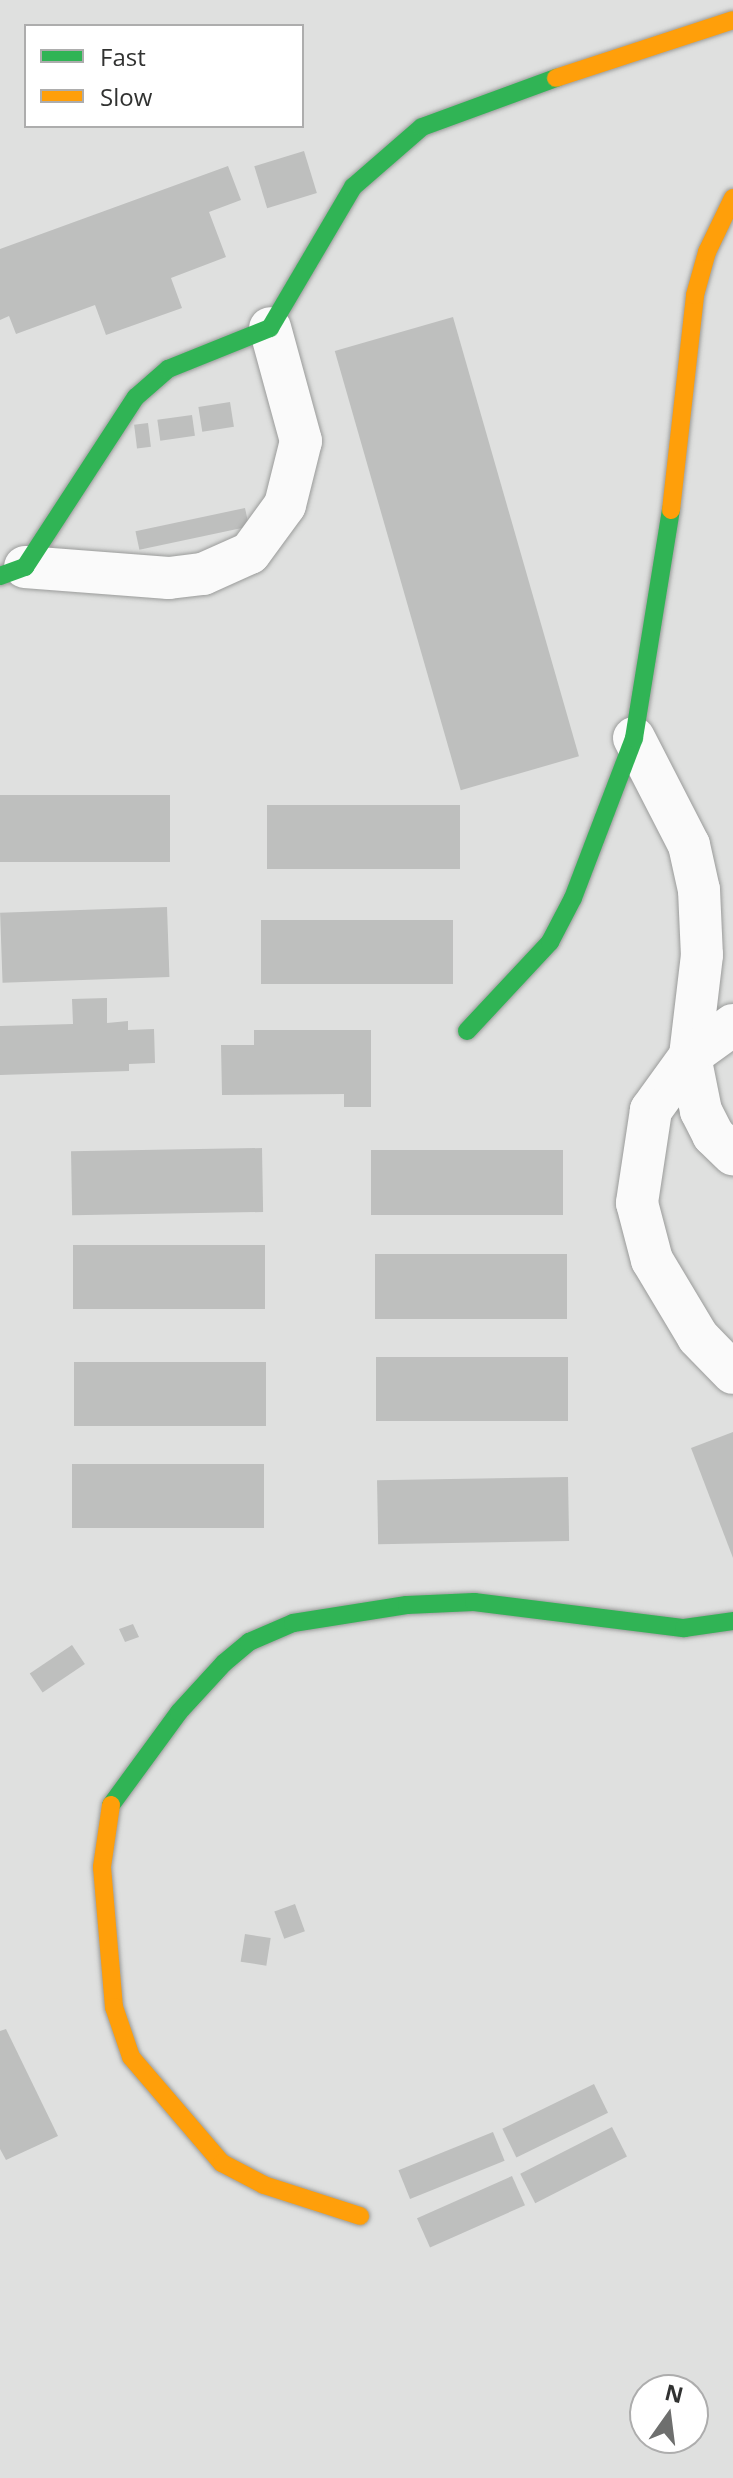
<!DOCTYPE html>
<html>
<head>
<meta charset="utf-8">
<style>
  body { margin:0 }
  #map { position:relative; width:733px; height:2478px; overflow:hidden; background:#dfe0df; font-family:"Open Sans",sans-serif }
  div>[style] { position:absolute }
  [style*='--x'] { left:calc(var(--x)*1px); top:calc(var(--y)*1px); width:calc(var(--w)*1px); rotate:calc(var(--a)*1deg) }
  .building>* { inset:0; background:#bebfbe; transform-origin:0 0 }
  .roads { filter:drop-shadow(0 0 2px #9a9b9a) drop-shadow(0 0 2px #9a9b9a) }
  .street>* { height:42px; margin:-21px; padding:0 21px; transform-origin:21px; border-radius:21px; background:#fafafa }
  .fast>* { height:18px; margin:-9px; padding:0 9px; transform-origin:9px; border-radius:9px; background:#30b455 }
  .slow>* { height:18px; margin:-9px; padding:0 9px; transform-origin:9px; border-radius:9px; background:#ff9f0a }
  span { translate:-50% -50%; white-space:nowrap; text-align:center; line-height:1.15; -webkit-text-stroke:6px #fff; paint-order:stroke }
  .legend { position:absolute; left:24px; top:24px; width:280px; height:104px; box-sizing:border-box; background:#fff; border:2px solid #adadad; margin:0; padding:10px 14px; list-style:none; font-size:24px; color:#313231 }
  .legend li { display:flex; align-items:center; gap:16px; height:40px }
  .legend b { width:40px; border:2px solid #adadad }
  .north { position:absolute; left:629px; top:2374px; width:80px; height:80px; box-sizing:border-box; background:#fff; border:2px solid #adadad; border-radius:50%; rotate:14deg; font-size:22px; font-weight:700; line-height:32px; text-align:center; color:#313231 }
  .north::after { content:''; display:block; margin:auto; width:28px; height:36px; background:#6e6f6e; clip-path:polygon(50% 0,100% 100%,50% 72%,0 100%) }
</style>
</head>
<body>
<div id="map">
  <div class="building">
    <i style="left:304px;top:151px;width:44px;height:52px;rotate:73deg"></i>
    <i style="clip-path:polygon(228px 166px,241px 200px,209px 212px,226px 257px,171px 278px,182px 308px,106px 335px,95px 305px,16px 334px,9px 316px,0 320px,0 249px)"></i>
    <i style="left:453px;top:317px;width:457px;height:123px;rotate:74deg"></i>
    <i style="left:230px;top:402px;width:25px;height:32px;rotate:81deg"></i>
    <i style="left:192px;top:415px;width:21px;height:35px;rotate:82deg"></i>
    <i style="left:148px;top:423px;width:24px;height:14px;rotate:83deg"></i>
    <i style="left:245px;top:508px;width:19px;height:112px;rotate:78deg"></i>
    <i style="left:0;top:795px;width:170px;height:67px"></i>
    <i style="left:460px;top:805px;width:64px;height:193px;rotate:90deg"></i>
    <i style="left:167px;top:907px;width:70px;height:167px;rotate:88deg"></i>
    <i style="left:261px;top:920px;width:192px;height:64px"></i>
    <i style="clip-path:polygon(107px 998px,107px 1023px,128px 1021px,128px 1030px,154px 1029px,155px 1063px,129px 1064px,129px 1071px,0 1075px,0 1026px,73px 1024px,72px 999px)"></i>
    <i style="clip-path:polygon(254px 1030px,371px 1030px,371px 1107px,344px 1107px,344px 1094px,222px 1095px,221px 1045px,254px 1045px)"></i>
    <i style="left:262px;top:1148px;width:64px;height:191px;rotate:89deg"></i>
    <i style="left:371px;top:1150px;width:192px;height:65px"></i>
    <i style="left:265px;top:1245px;width:64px;height:192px;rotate:90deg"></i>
    <i style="left:375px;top:1254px;width:192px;height:65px"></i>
    <i style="left:568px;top:1357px;width:64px;height:192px;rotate:90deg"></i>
    <i style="left:74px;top:1362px;width:192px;height:64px"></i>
    <i style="clip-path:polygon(733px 1432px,733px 1558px,691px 1448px)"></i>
    <i style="left:264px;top:1464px;width:64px;height:192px;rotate:90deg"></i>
    <i style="left:568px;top:1477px;width:64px;height:191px;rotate:89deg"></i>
    <i style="clip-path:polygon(133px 1624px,139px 1637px,125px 1642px,119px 1629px)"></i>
    <i style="left:72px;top:1645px;width:23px;height:51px;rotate:56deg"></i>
    <i style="left:295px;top:1904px;width:29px;height:22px;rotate:70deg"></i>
    <i style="left:245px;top:1934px;width:26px;height:28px;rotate:9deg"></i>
    <i style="clip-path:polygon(6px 2029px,58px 2136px,6px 2160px,0 2149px,0 2031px)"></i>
    <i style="left:594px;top:2084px;width:32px;height:102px;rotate:64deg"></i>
    <i style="left:612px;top:2127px;width:33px;height:103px;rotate:63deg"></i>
    <i style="left:493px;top:2132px;width:31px;height:102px;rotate:68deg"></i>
    <i style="left:512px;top:2176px;width:32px;height:104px;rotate:66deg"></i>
  </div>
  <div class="roads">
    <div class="street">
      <i style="--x:25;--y:567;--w:144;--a:4.4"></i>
      <i style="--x:169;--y:578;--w:34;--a:-7"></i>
      <i style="--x:203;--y:574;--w:51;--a:-24.1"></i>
      <i style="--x:250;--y:553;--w:59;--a:-53.9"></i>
      <i style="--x:285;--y:505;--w:66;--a:-76"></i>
      <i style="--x:301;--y:441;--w:117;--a:-105.3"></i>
      <i style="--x:634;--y:738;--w:120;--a:62.8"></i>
      <i style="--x:689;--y:845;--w:46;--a:77.5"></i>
      <i style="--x:699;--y:890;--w:65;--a:87.4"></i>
      <i style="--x:702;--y:955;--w:102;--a:96.8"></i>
      <i style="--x:690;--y:1056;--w:56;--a:78.7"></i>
      <i style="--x:701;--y:1111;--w:27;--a:63"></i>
      <i style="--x:713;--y:1135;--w:28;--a:44"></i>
      <i style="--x:733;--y:1025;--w:53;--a:144.2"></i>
      <i style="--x:690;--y:1056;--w:67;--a:125.8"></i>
      <i style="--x:651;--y:1110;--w:94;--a:98.6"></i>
      <i style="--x:637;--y:1203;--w:59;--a:75.3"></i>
      <i style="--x:652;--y:1260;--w:90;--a:59.1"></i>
      <i style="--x:698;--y:1337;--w:50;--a:45.8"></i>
    </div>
    <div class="fast">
      <i style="--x:0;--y:576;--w:27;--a:-20"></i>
      <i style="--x:25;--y:567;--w:203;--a:-56.9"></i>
      <i style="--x:136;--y:397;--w:43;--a:-41.2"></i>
      <i style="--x:168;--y:369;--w:110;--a:-21.9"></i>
      <i style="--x:270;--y:328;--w:164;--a:-59.5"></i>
      <i style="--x:353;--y:187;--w:91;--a:-41"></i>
      <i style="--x:422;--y:127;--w:143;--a:-20.1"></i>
      <i style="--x:467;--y:1031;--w:122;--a:-47"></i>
      <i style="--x:550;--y:942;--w:50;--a:-62.4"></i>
      <i style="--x:573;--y:898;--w:171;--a:-69.1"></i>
      <i style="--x:634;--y:738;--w:231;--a:-80.8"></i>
      <i style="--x:111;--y:1805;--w:115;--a:-53.8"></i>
      <i style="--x:179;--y:1712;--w:67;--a:-47.4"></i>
      <i style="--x:224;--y:1663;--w:33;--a:-40"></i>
      <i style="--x:249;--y:1642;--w:48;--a:-23.4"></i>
      <i style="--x:293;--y:1623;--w:115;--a:-9"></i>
      <i style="--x:407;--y:1605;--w:67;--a:-2.6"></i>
      <i style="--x:474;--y:1602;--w:212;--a:7.1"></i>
      <i style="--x:684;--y:1628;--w:49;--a:-8.1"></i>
    </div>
    <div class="slow">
      <i style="--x:556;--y:78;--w:186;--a:-18.1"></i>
      <i style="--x:671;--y:510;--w:216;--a:-83.6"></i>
      <i style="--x:695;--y:295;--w:45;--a:-74.4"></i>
      <i style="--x:707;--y:252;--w:60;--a:-64.3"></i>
      <i style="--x:111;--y:1805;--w:63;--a:98.3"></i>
      <i style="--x:102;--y:1867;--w:141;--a:85.1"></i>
      <i style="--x:114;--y:2007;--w:53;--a:71.2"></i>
      <i style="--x:131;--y:2057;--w:140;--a:49.4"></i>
      <i style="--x:222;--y:2163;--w:47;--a:27.6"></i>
      <i style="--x:264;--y:2185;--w:101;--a:17.9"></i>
    </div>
  </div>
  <ul class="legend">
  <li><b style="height:10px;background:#30b455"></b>Fast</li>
  <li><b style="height:10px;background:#ff9f0a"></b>Slow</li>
  </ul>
  <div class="north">N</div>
</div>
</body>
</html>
